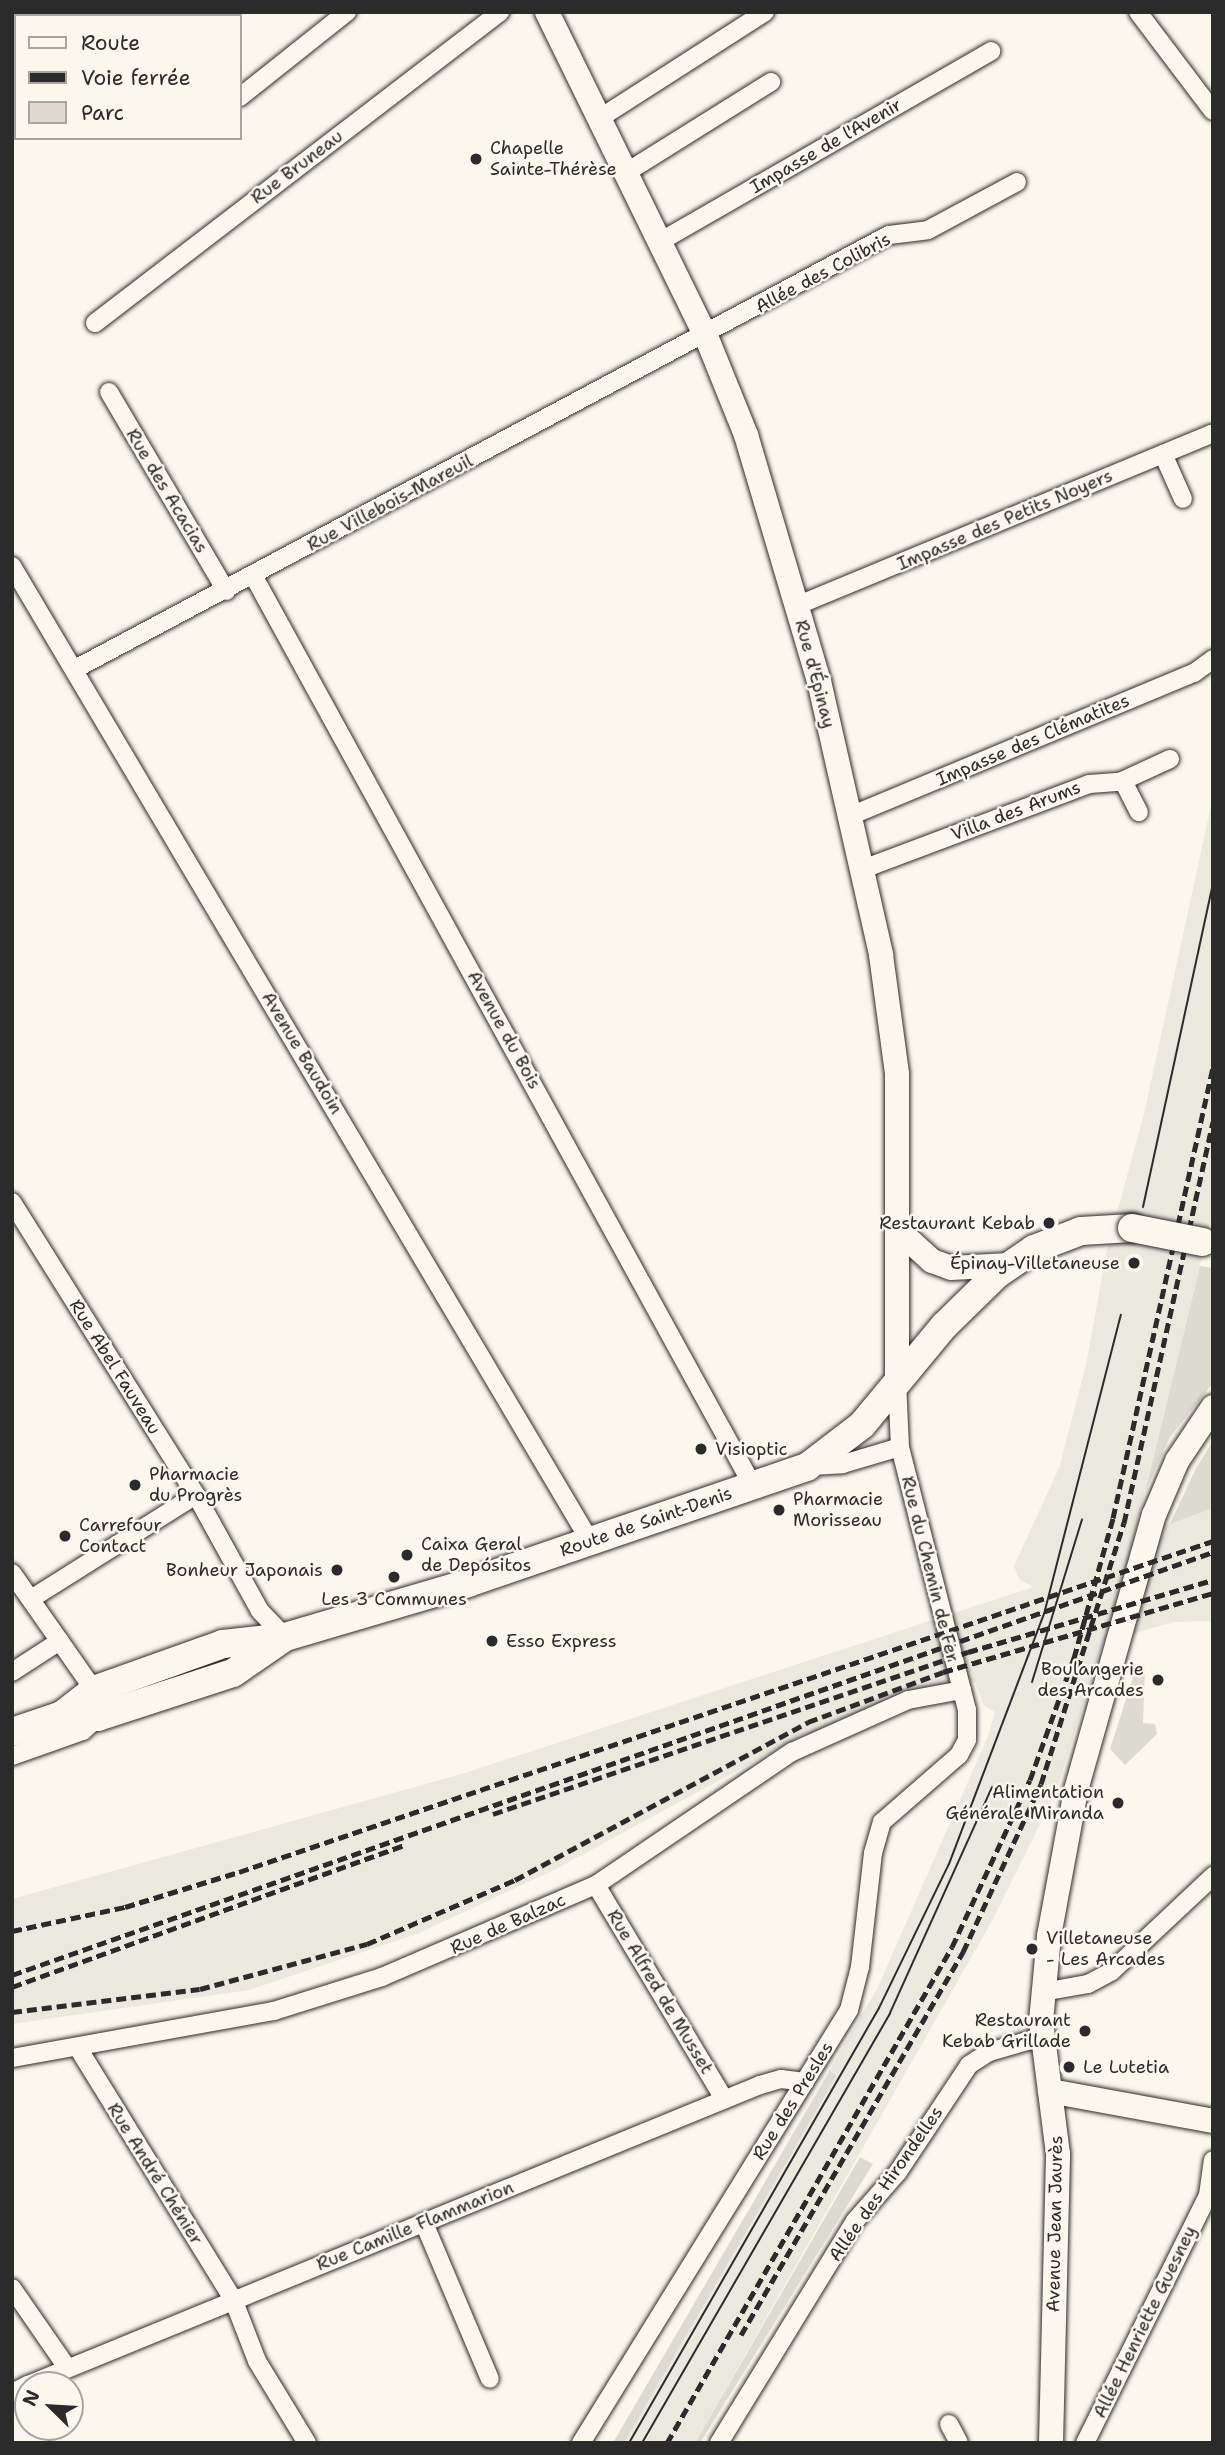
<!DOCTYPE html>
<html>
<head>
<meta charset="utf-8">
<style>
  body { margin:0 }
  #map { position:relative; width:1225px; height:2455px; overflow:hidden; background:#fbf7ec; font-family:"Shantell Sans",sans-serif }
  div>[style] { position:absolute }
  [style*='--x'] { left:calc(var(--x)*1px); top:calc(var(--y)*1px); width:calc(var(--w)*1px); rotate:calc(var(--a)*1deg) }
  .built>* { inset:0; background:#ebe8de }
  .green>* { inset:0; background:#dddad0 }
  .roads { filter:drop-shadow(0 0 2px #2b2b2b) drop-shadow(0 0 2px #2b2b2b) }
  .street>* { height:18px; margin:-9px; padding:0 9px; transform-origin:9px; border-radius:9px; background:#fbf7ec }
  .secondary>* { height:24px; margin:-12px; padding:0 12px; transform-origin:12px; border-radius:12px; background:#fbf7ec }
  .primary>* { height:28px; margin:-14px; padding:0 14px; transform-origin:14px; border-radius:14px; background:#fbf7ec }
  .tram>* { height:2px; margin:-1px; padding:0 1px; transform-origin:1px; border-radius:1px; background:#2b2b2b }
  .rail>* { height:5px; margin-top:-2.5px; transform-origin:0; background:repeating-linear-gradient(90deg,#2b2b2b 0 10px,transparent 0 15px) }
  .bridges { filter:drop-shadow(0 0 2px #2b2b2b) drop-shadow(0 0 2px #2b2b2b) }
  .primary-bridge>* { height:28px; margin:-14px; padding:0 14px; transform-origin:14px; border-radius:14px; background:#fbf7ec }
  .dots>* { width:19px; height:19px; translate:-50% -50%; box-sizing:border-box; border:4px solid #fbf7ec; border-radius:50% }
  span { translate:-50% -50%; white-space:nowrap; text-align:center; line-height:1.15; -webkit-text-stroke:5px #fbf7ec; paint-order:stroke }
  .street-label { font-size:18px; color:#2b2b2b }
  .poi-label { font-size:18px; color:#2b2b2b }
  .left { translate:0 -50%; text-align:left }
  .right { translate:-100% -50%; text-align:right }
  .frame { position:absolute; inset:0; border:14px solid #2b2b2b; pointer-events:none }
  .legend { position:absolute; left:14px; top:14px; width:228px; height:126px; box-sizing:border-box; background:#fbf7ec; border:2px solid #a8a59f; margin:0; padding:9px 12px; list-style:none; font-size:21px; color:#2b2b2b }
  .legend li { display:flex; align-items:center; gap:14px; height:35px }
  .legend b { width:35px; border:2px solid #a8a59f }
  .north { position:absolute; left:14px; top:2371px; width:70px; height:70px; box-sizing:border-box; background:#fbf7ec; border:2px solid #a8a59f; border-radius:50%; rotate:294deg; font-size:19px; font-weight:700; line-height:28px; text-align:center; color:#2b2b2b }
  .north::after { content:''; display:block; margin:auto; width:24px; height:32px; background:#2b2b2b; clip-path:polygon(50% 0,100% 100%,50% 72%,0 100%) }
</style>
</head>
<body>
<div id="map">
  <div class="built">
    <i style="clip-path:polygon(1213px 797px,1213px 1212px,1134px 1536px,1213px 1508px,1213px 1621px,1174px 1622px,1103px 1642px,1056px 1792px,993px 1919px,695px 2443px,613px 2443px,878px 1987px,988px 1736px,995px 1712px,984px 1706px,975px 1682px,803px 1735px,556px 1869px,417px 1934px,249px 1990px,12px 2024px,12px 1899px,465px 1773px,1033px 1587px,1019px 1579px,1014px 1566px,1059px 1468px,1086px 1365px,1107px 1249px,1144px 1114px)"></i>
  </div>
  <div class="green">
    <i style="clip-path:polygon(1200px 1266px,1213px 1268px,1213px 1383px,1170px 1437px,1145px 1492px)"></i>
    <i style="clip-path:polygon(1213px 1441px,1213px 1508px,1170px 1524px,1195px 1470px)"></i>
    <i style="clip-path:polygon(1145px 1667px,1143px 1723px,1155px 1724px,1157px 1734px,1125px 1765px,1110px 1749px,1136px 1668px)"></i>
    <i style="clip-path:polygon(830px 2071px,836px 2076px,624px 2443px,613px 2443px)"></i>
    <i style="clip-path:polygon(860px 2157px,873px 2164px,700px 2443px,695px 2443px)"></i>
  </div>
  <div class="roads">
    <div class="street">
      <i style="--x:1138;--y:12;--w:124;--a:52.9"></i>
      <i style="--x:53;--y:16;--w:6;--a:-45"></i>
      <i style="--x:134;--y:16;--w:6;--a:-45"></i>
      <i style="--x:12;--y:47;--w:5;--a:-37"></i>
      <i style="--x:240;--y:97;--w:137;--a:-38.5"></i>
      <i style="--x:600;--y:118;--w:196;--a:-32.7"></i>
      <i style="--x:627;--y:172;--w:170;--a:-32"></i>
      <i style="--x:661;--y:241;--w:381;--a:-29.9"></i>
      <i style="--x:95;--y:323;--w:511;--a:-37.52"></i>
      <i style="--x:109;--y:392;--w:231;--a:59.5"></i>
      <i style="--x:1163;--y:454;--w:49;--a:66"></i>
      <i style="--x:12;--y:566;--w:1133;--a:59.34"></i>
      <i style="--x:253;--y:575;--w:1039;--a:61.24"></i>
      <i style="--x:796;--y:606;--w:451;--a:-22.5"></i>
      <i style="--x:75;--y:669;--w:922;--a:-28.07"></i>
      <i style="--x:889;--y:235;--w:39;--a:-7"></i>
      <i style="--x:928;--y:230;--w:101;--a:-28.3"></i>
      <i style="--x:1123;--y:781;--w:35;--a:63"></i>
      <i style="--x:850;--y:816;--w:373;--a:-22.6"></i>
      <i style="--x:1194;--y:673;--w:24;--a:-36"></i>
      <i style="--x:863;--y:869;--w:241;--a:-20.6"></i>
      <i style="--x:1089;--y:784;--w:31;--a:-4"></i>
      <i style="--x:1120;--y:782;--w:55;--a:-24.7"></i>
      <i style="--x:12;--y:1202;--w:346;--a:57.9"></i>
      <i style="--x:196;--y:1495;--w:132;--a:61.1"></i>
      <i style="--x:260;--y:1611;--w:36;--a:46"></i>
      <i style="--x:810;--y:1466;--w:33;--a:-3"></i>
      <i style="--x:843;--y:1464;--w:59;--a:-16.6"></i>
      <i style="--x:12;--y:1573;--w:143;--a:55"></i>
      <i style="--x:34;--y:1597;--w:191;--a:-32.2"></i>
      <i style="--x:12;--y:1672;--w:57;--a:-32.9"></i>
      <i style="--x:12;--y:1756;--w:75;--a:-19.4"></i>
      <i style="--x:83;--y:1731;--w:21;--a:-43"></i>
      <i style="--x:596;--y:1885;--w:249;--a:59.1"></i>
      <i style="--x:1043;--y:1992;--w:46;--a:-10.1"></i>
      <i style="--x:1088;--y:1984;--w:27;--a:-28"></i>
      <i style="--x:1112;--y:1971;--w:139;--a:-43.2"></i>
      <i style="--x:78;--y:2048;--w:295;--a:58.3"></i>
      <i style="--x:233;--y:2299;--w:66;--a:68.8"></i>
      <i style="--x:257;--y:2361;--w:96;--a:58.6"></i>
      <i style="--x:12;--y:2058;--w:266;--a:-10.2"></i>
      <i style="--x:274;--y:2011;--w:113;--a:-17.5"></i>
      <i style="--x:382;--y:1977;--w:233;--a:-23.3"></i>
      <i style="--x:596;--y:1885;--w:237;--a:-34.2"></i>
      <i style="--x:792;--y:1752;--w:127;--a:-24.1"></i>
      <i style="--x:908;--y:1700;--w:55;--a:-10.5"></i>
      <i style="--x:424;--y:2223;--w:169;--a:67.1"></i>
      <i style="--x:12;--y:2288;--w:95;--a:55.3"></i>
      <i style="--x:28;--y:2385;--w:791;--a:-22.29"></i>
      <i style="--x:760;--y:2085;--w:22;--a:-16"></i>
      <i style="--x:781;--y:2079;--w:24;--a:7"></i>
      <i style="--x:12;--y:2393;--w:18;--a:-27"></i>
      <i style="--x:949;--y:2424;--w:21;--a:62"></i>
      <i style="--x:581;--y:2443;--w:509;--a:-58.25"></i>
      <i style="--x:849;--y:2010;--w:44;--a:-75.7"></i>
      <i style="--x:860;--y:1967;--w:115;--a:-83.5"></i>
      <i style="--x:873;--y:1853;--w:32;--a:-74"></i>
      <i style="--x:882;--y:1822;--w:102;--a:-41"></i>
      <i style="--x:959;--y:1755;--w:17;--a:-62"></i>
      <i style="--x:967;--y:1740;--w:30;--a:-90"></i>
      <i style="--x:967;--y:1710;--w:271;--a:-104.3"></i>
      <i style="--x:900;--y:1447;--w:67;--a:-92.6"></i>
      <i style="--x:719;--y:2443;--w:260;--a:-58.5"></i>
      <i style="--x:855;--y:2221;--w:65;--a:-48.7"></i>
      <i style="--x:898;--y:2172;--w:128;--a:-56.4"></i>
      <i style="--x:969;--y:2065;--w:24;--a:-33"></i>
      <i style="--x:989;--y:2052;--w:54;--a:-16.1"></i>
      <i style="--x:1085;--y:2443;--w:277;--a:-63.6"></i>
      <i style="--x:1208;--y:2195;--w:35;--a:-82"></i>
    </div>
    <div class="secondary">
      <i style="--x:547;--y:12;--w:361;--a:63.9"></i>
      <i style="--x:706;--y:336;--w:107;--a:68"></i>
      <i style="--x:746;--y:435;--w:257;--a:73.5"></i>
      <i style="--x:819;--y:681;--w:281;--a:77.2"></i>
      <i style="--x:881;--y:955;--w:120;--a:82.3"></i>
      <i style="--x:897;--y:1074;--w:306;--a:90"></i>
      <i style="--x:900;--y:1232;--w:43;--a:42.2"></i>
      <i style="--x:932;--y:1261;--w:20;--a:20"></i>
      <i style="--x:951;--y:1268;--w:59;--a:-2.9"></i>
      <i style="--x:1050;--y:2091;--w:166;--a:10.4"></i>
      <i style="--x:1051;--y:2443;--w:289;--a:-88.6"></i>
      <i style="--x:1058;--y:2154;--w:134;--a:-97.3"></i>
      <i style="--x:1041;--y:2021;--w:85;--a:-84.6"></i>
      <i style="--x:1049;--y:1936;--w:148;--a:-79.5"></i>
      <i style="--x:1076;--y:1790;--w:286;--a:-74.2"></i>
      <i style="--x:1154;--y:1515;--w:59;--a:-66.9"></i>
      <i style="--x:1177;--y:1461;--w:65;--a:-56.3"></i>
    </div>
    <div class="primary">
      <i style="--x:62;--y:1715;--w:36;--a:3"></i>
      <i style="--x:98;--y:1717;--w:142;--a:-18.1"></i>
      <i style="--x:233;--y:1673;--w:63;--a:-34.7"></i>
      <i style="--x:12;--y:1732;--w:53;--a:-18.8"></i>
      <i style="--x:62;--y:1715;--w:41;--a:-38"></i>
      <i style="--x:94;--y:1690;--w:137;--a:-19.6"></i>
      <i style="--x:223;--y:1644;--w:62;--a:-6.4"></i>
      <i style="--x:285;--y:1637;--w:191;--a:-16.4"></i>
      <i style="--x:468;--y:1583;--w:358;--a:-18.9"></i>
      <i style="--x:807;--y:1467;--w:69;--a:-37.4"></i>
      <i style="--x:862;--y:1425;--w:129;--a:-50.4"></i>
      <i style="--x:944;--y:1326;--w:73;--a:-44.4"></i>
      <i style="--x:996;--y:1275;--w:46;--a:-34.4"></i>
      <i style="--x:1034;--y:1249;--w:50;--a:-21"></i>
      <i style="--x:1081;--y:1231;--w:51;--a:-3.4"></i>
    </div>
  </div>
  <div class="tram">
    <i style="--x:1143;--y:1207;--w:330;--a:-77.8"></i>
    <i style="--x:1032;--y:1682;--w:170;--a:-72.9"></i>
    <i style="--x:629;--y:2443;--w:502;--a:-60.11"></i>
    <i style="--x:879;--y:2008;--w:160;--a:-64.1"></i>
    <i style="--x:949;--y:1864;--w:267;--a:-69.2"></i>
    <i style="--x:1044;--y:1614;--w:309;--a:-75.6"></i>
    <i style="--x:642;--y:2443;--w:496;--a:-60"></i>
    <i style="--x:890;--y:2013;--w:248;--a:-65.7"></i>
  </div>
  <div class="rail">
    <i style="--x:493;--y:1814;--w:502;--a:-18.83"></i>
    <i style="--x:968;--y:1652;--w:255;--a:-16.4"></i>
    <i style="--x:12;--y:1931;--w:116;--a:-12"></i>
    <i style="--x:125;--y:1907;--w:119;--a:-17.1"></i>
    <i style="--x:239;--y:1872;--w:1029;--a:-18.77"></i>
    <i style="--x:12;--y:1975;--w:1273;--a:-19.4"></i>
    <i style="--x:12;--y:1987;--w:417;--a:-19.9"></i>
    <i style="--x:12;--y:2012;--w:189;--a:-7"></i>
    <i style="--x:200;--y:1989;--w:173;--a:-15.1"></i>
    <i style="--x:367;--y:1944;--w:161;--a:-23.4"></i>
    <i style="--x:515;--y:1880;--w:333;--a:-28.3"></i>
    <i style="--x:808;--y:1722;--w:144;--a:-20.3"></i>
    <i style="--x:943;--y:1672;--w:281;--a:-16.3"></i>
    <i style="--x:741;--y:2335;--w:443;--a:-59.9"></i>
    <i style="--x:963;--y:1952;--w:185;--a:-65.1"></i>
    <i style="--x:1041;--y:1784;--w:274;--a:-72.4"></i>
    <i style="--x:1124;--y:1523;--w:411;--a:-77.5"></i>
    <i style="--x:667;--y:2443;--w:572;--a:-60.12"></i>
    <i style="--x:952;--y:1947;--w:184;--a:-65"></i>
    <i style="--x:1030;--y:1780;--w:130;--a:-70.2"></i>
    <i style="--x:1074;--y:1658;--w:145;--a:-74.4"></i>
    <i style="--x:1113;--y:1518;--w:462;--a:-77.5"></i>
  </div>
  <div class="bridges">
    <div class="primary-bridge">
      <i style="--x:1132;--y:1228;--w:72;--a:11.2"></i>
    </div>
  </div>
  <div class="dots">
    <i style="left:476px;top:159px;background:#2b2b2b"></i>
    <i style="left:1049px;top:1223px;background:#2b2b2b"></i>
    <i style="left:1134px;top:1263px;background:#2b2b2b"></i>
    <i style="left:701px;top:1449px;background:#2b2b2b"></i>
    <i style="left:135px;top:1485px;background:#2b2b2b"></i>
    <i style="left:779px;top:1510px;background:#2b2b2b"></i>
    <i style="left:65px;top:1536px;background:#2b2b2b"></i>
    <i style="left:407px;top:1555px;background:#2b2b2b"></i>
    <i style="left:337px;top:1570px;background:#2b2b2b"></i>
    <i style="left:394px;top:1577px;background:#2b2b2b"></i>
    <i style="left:492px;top:1641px;background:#2b2b2b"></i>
    <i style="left:1158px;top:1680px;background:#2b2b2b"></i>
    <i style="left:1118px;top:1803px;background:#2b2b2b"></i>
    <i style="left:1032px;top:1949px;background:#2b2b2b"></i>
    <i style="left:1085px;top:2031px;background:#2b2b2b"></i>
    <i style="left:1069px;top:2067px;background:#2b2b2b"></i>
  </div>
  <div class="street-label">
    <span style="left:826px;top:146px;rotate:-30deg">Impasse de l'Avenir</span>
    <span style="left:297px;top:167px;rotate:-37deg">Rue Bruneau</span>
    <span style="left:823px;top:273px;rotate:-28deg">Allée des Colibris</span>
    <span style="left:167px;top:491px;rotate:59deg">Rue des Acacias</span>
    <span style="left:390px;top:503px;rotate:-28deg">Rue Villebois-Mareuil</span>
    <span style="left:1005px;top:520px;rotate:-23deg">Impasse des Petits Noyers</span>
    <span style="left:815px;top:674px;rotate:75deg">Rue d'Épinay</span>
    <span style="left:1033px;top:740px;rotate:-23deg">Impasse des Clématites</span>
    <span style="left:1016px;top:811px;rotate:-21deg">Villa des Arums</span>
    <span style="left:504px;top:1030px;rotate:61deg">Avenue du Bois</span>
    <span style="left:302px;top:1053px;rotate:59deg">Avenue Baudoin</span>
    <span style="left:115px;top:1367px;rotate:58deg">Rue Abel Fauveau</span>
    <span style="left:646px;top:1522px;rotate:-19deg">Route de Saint-Denis</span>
    <span style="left:930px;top:1569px;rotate:76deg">Rue du Chemin de Fer</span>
    <span style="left:508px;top:1924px;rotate:-24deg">Rue de Balzac</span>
    <span style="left:660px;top:1992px;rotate:59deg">Rue Alfred de Musset</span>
    <span style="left:793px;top:2101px;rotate:-58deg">Rue des Presles</span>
    <span style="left:155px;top:2174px;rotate:58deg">Rue André Chénier</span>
    <span style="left:886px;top:2184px;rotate:-55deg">Allée des Hirondelles</span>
    <span style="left:1055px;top:2224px;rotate:-89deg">Avenue Jean Jaurès</span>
    <span style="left:415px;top:2226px;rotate:-22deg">Rue Camille Flammarion</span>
    <span style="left:1145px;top:2322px;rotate:-64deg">Allée Henriette Guesney</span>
  </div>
  <div class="poi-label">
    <span class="left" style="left:490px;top:159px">Chapelle<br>Sainte-Thérèse</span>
    <span class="right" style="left:1035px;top:1223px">Restaurant Kebab</span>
    <span class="right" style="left:1120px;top:1263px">Épinay-Villetaneuse</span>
    <span class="left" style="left:715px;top:1449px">Visioptic</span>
    <span class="left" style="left:149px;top:1485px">Pharmacie<br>du Progrès</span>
    <span class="left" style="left:793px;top:1510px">Pharmacie<br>Morisseau</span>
    <span class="left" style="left:79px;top:1536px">Carrefour<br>Contact</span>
    <span class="left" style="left:421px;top:1555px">Caixa Geral<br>de Depósitos</span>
    <span class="right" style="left:323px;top:1570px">Bonheur Japonais</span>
    <span style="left:394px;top:1599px">Les 3 Communes</span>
    <span class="left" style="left:506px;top:1641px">Esso Express</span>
    <span class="right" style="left:1144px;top:1680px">Boulangerie<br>des Arcades</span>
    <span class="right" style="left:1104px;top:1803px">Alimentation<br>Générale Miranda</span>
    <span class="left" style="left:1046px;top:1949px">Villetaneuse<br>- Les Arcades</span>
    <span class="right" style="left:1071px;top:2031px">Restaurant<br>Kebab Grillade</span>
    <span class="left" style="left:1083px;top:2067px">Le Lutetia</span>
  </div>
  <div class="frame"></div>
  <ul class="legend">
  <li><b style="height:9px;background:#fbf7ec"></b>Route</li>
  <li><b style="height:9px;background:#2b2b2b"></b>Voie ferrée</li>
  <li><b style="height:19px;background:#dddad0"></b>Parc</li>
  </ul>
  <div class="north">N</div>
</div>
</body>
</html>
